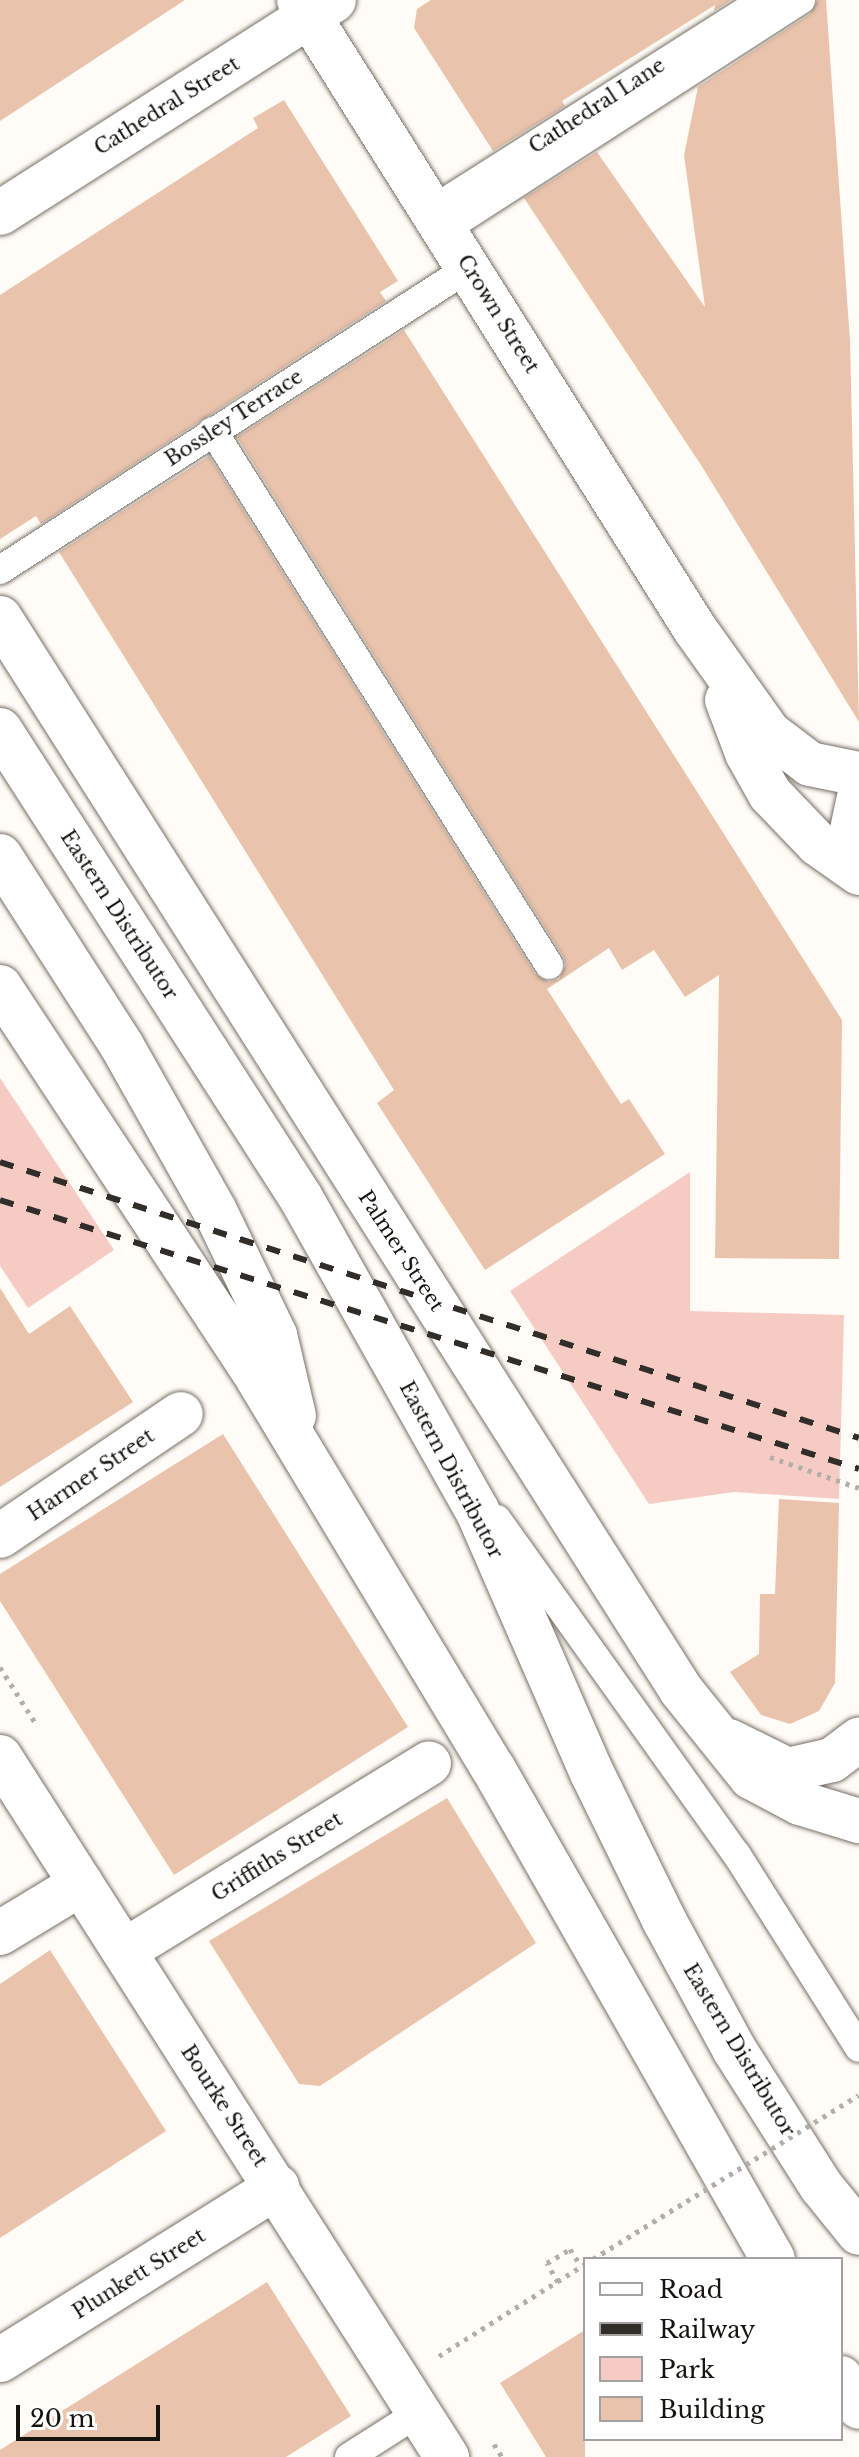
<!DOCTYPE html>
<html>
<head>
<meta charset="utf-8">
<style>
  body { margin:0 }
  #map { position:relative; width:859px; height:2457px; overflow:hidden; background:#fffbf6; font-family:"Libre Baskerville",serif }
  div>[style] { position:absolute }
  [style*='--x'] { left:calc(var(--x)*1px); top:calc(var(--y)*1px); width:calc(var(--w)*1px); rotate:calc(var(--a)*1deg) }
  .green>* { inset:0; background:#f6cbc4 }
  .building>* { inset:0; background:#eac3ac }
  .path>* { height:5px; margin-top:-2.5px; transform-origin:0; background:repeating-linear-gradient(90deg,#b2aea9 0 4px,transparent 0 10px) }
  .roads { filter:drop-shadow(0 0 2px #787065) drop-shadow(0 0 2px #787065) }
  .lane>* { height:28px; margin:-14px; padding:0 14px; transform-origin:14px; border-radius:14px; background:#fff }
  .street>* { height:44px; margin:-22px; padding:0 22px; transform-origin:22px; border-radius:22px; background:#fff }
  .secondary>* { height:44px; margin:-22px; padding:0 22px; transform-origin:22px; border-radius:22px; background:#fff }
  .primary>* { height:44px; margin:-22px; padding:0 22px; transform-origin:22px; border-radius:22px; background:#fff }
  .highway>* { height:44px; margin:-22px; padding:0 22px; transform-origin:22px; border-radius:22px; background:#fff }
  .rail>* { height:6px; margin-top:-3px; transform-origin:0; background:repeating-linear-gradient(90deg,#312d28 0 14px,transparent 0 28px) }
  .path-bridge>* { height:5px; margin-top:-2.5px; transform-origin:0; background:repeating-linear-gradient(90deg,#b2aea9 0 4px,transparent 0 10px) }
  span { translate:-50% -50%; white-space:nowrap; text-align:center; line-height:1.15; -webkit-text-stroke:7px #fff; paint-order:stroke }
  .street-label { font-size:20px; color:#17140f }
  .legend { position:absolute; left:583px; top:2257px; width:260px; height:184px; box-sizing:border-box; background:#fff; border:2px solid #a2a19f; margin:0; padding:10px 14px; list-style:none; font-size:24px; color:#17140f }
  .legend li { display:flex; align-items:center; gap:16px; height:40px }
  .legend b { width:40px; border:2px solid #a2a19f }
  .scale { position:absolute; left:16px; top:2405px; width:144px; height:36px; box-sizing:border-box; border:4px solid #17140f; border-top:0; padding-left:10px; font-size:24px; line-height:28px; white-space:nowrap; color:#17140f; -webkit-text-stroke:6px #fff; paint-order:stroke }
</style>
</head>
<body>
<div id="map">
  <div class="green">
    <i style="clip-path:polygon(0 1078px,114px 1250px,28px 1308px,0 1266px)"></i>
    <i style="clip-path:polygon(690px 1172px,690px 1311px,844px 1315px,839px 1499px,734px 1492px,649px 1504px,510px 1291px)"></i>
  </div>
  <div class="building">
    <i style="clip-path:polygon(0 0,185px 0,0 121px)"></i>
    <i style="clip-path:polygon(431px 0,731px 0,714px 11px,715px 5px,562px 101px,565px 106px,493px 151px,414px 28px,417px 9px)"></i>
    <i style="clip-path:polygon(818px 0,826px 0,850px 341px,859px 722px,701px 465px,524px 198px,597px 152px,705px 307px,684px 155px,698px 87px,810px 14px)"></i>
    <i style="clip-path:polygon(284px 100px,398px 281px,380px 292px,386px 301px,41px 524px,36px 516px,0 539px,0 295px,258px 128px,253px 118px)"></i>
    <i style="clip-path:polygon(404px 330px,842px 1020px,839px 1259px,715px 1258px,719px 975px,685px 997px,654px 950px,622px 970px,609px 948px,547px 989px,621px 1104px,629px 1099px,665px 1154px,485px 1270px,377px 1103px,394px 1090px,59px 552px,209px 456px,535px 974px,549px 982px,559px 979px,566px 965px,563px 956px,237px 437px)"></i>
    <i style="clip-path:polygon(0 1288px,29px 1334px,70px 1306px,133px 1402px,0 1487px)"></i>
    <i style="clip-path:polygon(223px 1434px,408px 1727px,174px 1875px,0 1601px,0 1574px)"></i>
    <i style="clip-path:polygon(779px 1499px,839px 1503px,835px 1683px,819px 1711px,790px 1724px,761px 1715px,730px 1672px,759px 1654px,760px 1594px,775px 1594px)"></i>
    <i style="clip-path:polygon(447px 1798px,536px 1943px,320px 2086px,299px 2084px,209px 1941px)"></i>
    <i style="clip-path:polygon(50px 1950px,166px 2131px,0 2238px,0 1984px)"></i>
    <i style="clip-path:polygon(267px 2282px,351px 2416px,286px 2457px,0 2457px,0 2450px)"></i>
    <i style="clip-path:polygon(585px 2330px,585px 2457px,546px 2457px,500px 2383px)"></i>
  </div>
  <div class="path">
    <i style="--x:770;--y:1457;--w:94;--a:19.2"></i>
    <i style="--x:0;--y:1667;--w:67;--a:57.7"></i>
    <i style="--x:558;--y:2282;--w:22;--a:-120"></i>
    <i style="--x:547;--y:2263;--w:27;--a:-31"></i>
    <i style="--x:570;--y:2249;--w:20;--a:57"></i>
    <i style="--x:439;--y:2356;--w:173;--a:-32.2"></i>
    <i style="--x:494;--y:2444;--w:15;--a:58"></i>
  </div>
  <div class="roads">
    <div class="lane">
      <i style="--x:432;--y:210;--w:392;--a:-32.4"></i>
      <i style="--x:444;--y:230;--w:425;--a:-32.8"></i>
      <i style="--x:213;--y:431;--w:631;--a:57.82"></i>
      <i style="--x:0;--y:570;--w:559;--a:-32.81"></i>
      <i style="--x:497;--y:1519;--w:413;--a:54.5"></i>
      <i style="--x:737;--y:1855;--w:228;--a:57.7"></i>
      <i style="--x:349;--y:2457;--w:82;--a:-32.5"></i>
    </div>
    <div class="street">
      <i style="--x:0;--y:213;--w:396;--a:-32.5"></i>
      <i style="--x:0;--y:1536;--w:218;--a:-34"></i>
      <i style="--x:0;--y:1757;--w:831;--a:57.44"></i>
      <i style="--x:0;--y:1933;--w:95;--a:-31.2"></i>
      <i style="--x:124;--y:1951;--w:358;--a:-31.6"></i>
      <i style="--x:0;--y:2360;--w:327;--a:-32"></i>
    </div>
    <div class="secondary">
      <i style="--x:299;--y:0;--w:743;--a:57.81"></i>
      <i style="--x:695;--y:629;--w:128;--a:54.6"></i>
      <i style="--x:769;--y:733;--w:51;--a:37.1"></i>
      <i style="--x:810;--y:764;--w:50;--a:11.5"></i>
      <i style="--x:727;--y:700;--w:57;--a:69.3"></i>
      <i style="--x:747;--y:753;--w:47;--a:60.7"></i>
      <i style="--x:770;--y:794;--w:69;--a:46.2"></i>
      <i style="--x:818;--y:844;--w:50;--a:35.3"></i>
      <i style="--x:859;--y:797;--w:35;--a:102"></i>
      <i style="--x:852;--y:831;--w:29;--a:76"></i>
      <i style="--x:729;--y:1741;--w:66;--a:26.2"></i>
      <i style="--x:788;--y:1770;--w:45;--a:-12.8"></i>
      <i style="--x:832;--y:1760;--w:34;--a:-37"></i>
    </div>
    <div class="primary">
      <i style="--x:0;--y:618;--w:1270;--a:57.57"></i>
      <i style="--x:681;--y:1690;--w:112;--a:51.2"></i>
      <i style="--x:751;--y:1777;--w:55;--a:28"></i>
      <i style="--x:800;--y:1803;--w:62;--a:17"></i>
    </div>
    <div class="highway">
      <i style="--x:0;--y:730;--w:556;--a:57.25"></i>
      <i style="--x:301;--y:1198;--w:358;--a:60.6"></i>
      <i style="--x:477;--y:1510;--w:287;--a:66.4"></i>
      <i style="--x:592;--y:1773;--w:164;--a:63.9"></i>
      <i style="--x:664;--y:1920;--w:147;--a:61.5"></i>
      <i style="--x:734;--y:2049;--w:162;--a:57.6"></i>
      <i style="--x:821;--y:2186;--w:60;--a:51"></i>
      <i style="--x:0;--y:856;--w:226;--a:57.3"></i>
      <i style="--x:122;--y:1046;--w:189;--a:60.6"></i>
      <i style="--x:215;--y:1211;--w:138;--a:64.2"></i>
      <i style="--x:275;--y:1335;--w:83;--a:76.8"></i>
      <i style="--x:0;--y:987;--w:469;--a:56.6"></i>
      <i style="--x:258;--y:1379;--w:454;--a:58.9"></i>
      <i style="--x:493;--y:1768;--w:565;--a:60.31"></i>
      <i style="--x:841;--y:2378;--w:34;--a:58"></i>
    </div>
  </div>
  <div class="rail">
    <i style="--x:0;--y:1162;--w:902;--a:17.81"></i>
    <i style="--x:0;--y:1200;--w:900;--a:17.39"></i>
  </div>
  <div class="path-bridge">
    <i style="--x:593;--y:2259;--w:312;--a:-31.7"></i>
  </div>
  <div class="street-label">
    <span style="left:167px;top:106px;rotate:-32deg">Cathedral Street</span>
    <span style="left:597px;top:106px;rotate:-33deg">Cathedral Lane</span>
    <span style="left:498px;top:314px;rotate:58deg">Crown Street</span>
    <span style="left:234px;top:418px;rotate:-33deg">Bossley Terrace</span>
    <span style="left:119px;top:915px;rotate:57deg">Eastern Distributor</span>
    <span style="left:401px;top:1251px;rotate:57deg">Palmer Street</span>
    <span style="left:451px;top:1470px;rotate:62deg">Eastern Distributor</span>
    <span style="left:91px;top:1475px;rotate:-34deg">Harmer Street</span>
    <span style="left:277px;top:1857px;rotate:-32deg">Griffiths Street</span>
    <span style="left:739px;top:2050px;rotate:59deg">Eastern Distributor</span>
    <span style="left:224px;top:2106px;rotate:57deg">Bourke Street</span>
    <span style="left:139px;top:2274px;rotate:-32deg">Plunkett Street</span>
  </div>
  <ul class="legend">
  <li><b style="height:10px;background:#fff"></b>Road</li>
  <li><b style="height:10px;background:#312d28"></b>Railway</li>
  <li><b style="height:22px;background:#f6cbc4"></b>Park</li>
  <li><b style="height:22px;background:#eac3ac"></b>Building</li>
  </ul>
  <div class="scale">20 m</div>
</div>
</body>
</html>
